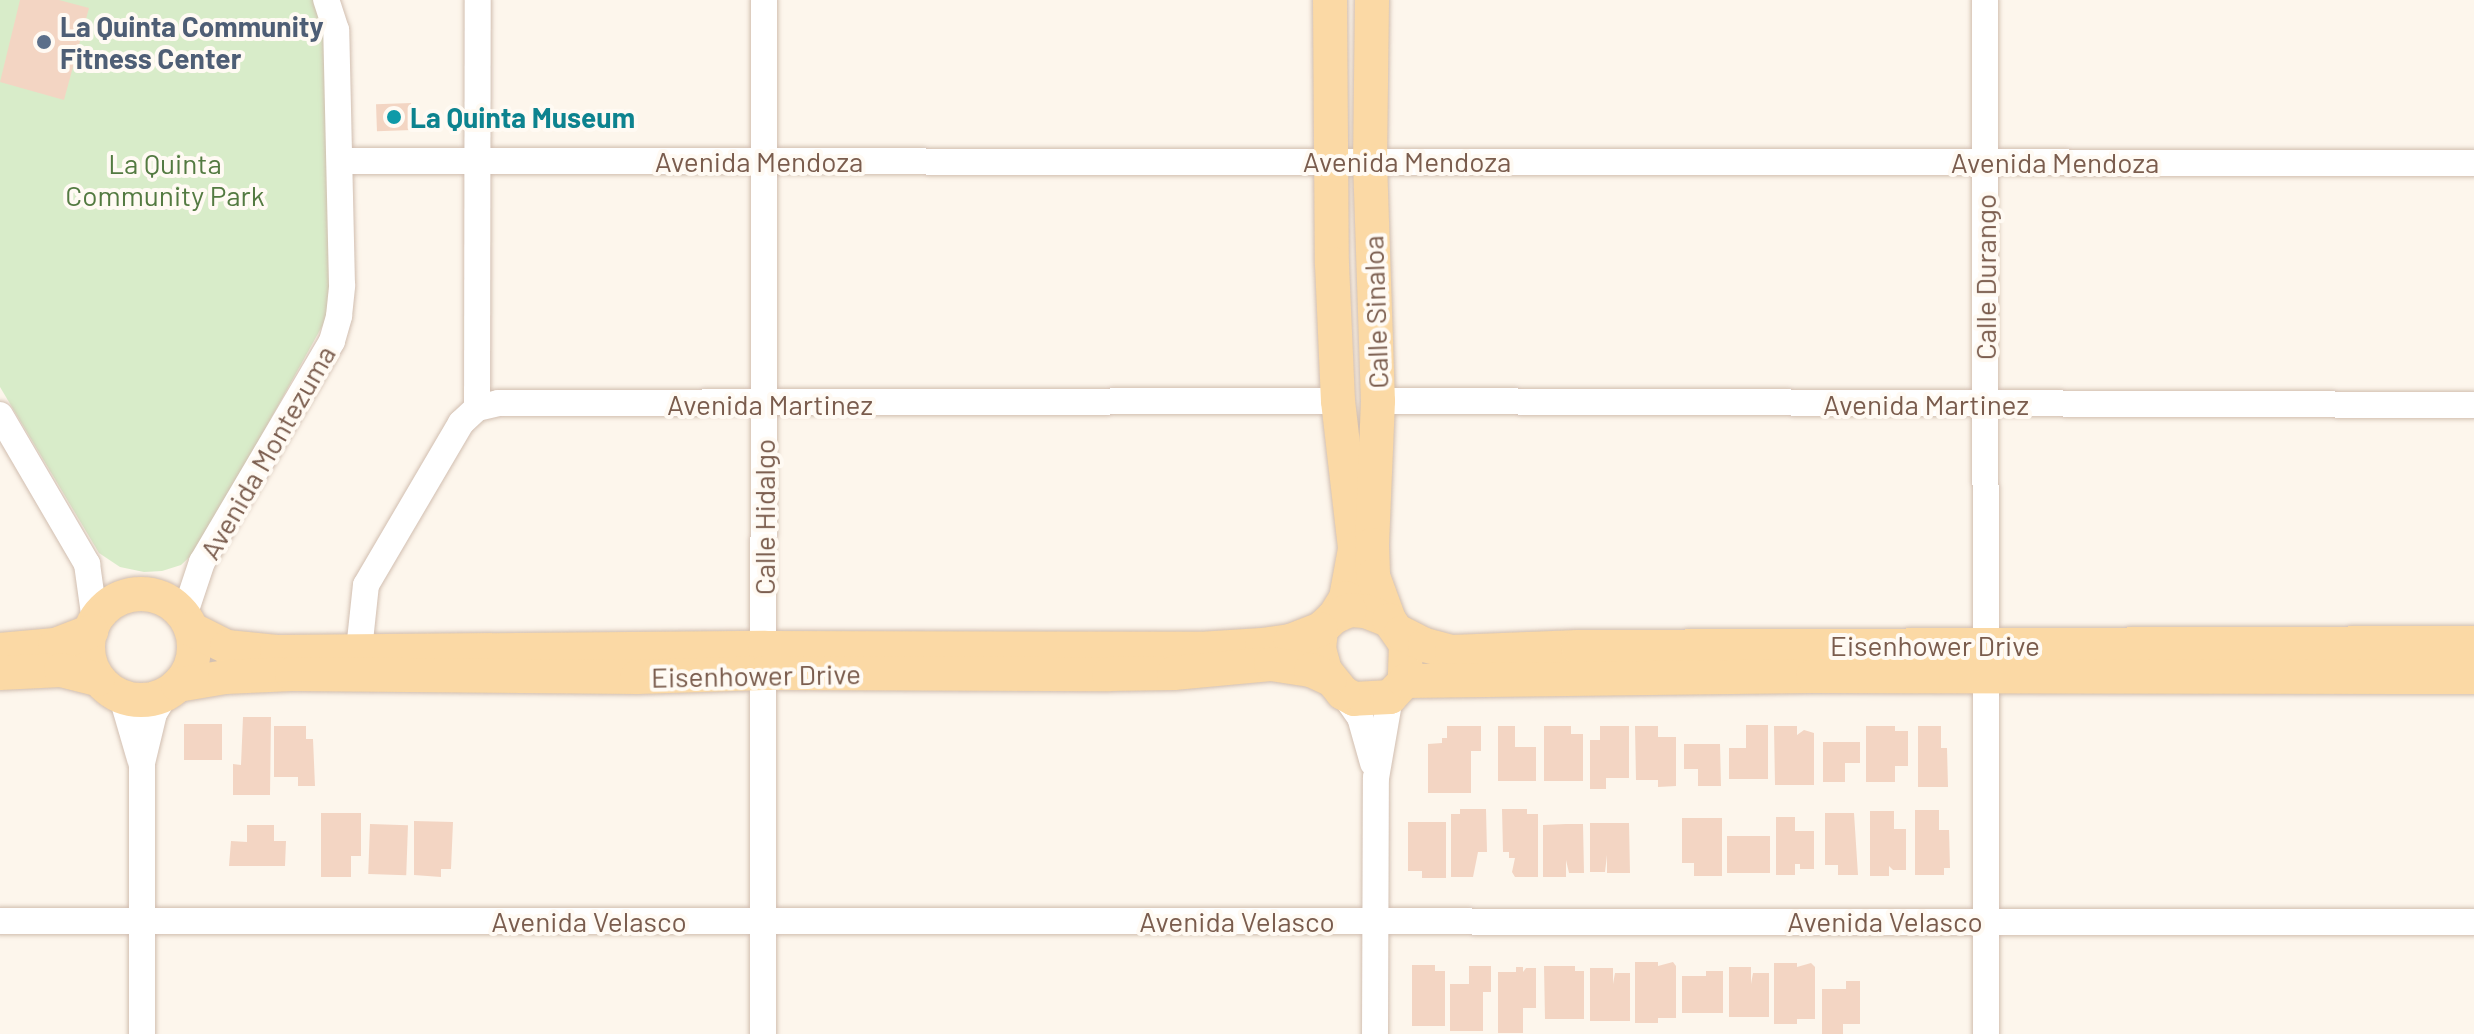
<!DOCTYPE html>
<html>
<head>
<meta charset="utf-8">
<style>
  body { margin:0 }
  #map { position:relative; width:2474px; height:1034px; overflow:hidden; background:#fdf6ec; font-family:Barlow,sans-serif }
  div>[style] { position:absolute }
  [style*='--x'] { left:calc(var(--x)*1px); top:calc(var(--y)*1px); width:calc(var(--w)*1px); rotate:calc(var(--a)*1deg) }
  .green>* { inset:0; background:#d8ecc9 }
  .building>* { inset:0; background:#f3d5c3; transform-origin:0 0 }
  .roads { filter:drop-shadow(0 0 2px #d1beb0) drop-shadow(0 0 2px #d1beb0) }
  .minor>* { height:26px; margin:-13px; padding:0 13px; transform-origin:13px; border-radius:13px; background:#fff }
  .major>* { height:34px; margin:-17px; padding:0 17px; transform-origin:17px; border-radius:17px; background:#fbd9a5 }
  .major>.ring { margin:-17px; padding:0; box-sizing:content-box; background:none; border:34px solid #fbd9a5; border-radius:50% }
  .dots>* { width:22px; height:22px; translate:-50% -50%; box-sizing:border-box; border:4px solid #fffaf3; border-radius:50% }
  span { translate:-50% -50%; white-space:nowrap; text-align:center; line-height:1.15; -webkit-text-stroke:8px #fffaf3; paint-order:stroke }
  .service-label { font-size:28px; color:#4e5e75; font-weight:700 }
  .left { translate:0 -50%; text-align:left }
  .culture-label { font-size:28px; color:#0d838f; font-weight:700 }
  .street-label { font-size:28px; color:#7a5c4d }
  .park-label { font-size:28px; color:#537a41 }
</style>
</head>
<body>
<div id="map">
  <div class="green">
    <i style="clip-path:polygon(0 0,314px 0,325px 22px,330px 297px,325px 321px,199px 548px,181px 565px,162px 571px,144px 572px,120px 567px,99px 553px,0 387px)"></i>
  </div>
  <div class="building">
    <i style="clip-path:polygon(20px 0,59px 0,89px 8px,64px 100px,0 82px)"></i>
    <i style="left:411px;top:103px;width:27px;height:35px;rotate:88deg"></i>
    <i style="clip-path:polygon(243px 717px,271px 717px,270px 795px,233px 795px,233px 764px,241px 765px)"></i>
    <i style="left:184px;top:724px;width:38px;height:36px"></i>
    <i style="clip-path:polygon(1746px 725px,1768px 725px,1768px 779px,1729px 779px,1729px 748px,1746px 748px)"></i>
    <i style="clip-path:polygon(274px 726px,306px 726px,306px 739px,313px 739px,315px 786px,298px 786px,298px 777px,274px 777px)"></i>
    <i style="clip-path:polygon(1447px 726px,1481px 726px,1481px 751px,1471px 751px,1471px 793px,1428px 793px,1428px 744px,1442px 743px,1442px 738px,1447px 738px)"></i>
    <i style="clip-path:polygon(1498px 726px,1515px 726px,1515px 747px,1536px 747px,1536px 781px,1498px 781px)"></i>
    <i style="clip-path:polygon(1544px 726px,1571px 726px,1571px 734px,1583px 734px,1583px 781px,1544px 781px)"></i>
    <i style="clip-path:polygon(1600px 726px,1629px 726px,1629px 778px,1606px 778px,1606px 789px,1590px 789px,1590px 740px,1600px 740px)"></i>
    <i style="clip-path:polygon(1635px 726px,1658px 726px,1658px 737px,1676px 737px,1676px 786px,1658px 787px,1658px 780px,1636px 780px)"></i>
    <i style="clip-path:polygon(1774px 726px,1797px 726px,1797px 735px,1804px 730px,1814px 733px,1814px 785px,1775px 785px)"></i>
    <i style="clip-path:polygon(1866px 726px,1895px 726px,1895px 731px,1908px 731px,1908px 766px,1895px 766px,1895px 782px,1866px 782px)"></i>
    <i style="clip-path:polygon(1918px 726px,1941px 726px,1941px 748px,1947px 748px,1948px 787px,1918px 787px)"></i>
    <i style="clip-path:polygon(1823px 742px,1860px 742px,1860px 763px,1845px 763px,1845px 782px,1823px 782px)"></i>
    <i style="clip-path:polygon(1684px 744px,1720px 744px,1721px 786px,1698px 786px,1698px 769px,1684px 769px)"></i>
    <i style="clip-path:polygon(1460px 809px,1486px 809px,1487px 852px,1478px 852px,1473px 877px,1451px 877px,1451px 814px,1460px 814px)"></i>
    <i style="clip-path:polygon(1502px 809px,1527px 809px,1527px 814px,1538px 814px,1538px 877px,1515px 877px,1512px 872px,1515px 858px,1509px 858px,1509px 852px,1503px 852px)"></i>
    <i style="clip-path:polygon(1915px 810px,1939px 810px,1939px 830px,1949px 830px,1950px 868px,1944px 868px,1944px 875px,1915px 875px)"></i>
    <i style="clip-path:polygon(1870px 811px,1894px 811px,1894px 829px,1906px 829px,1906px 870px,1893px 870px,1889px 866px,1889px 876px,1870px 876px)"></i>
    <i style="clip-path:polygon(321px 813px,361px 813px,361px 856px,351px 856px,351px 877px,321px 877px)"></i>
    <i style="clip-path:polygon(1825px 813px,1854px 813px,1858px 875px,1838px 875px,1838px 865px,1825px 865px)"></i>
    <i style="clip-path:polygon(1776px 817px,1795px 817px,1795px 831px,1814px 831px,1814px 869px,1800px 869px,1800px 864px,1795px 864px,1795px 875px,1776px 875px)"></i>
    <i style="clip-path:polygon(1682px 818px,1722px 818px,1722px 876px,1694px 876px,1694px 863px,1682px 863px)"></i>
    <i style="clip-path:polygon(414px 821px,453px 822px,451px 869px,441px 869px,441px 877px,414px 875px)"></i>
    <i style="clip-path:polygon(1408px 822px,1446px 822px,1446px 878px,1422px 878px,1422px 871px,1408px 871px)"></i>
    <i style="clip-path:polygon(1590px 823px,1629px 823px,1630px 873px,1607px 873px,1607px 855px,1605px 872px,1590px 872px)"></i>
    <i style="left:370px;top:824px;width:38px;height:50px;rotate:2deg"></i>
    <i style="clip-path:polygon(1566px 824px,1583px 824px,1584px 873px,1569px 873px,1566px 860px,1566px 877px,1543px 877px,1543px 825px)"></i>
    <i style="clip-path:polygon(247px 825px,274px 825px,274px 841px,286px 841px,285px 866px,229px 866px,231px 841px,247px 842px)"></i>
    <i style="left:1727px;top:836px;width:43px;height:37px"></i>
    <i style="clip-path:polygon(1635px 962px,1658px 962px,1658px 966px,1673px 962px,1676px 966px,1676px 1018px,1658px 1018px,1658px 1023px,1635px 1023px)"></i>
    <i style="clip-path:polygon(1774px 963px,1797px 963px,1797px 967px,1811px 963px,1815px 967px,1815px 1019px,1797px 1019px,1797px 1024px,1774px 1024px)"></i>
    <i style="clip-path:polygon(1412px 965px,1435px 965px,1435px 971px,1445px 971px,1445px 1026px,1412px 1026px)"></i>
    <i style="clip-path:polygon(1469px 966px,1491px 966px,1491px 992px,1483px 992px,1483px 1031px,1450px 1031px,1450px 984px,1469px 984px)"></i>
    <i style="clip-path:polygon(1544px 966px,1575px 966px,1575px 971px,1584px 971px,1584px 1019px,1545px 1019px)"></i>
    <i style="clip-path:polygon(1516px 967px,1523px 967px,1523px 972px,1526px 968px,1536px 968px,1536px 1008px,1523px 1008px,1523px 1033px,1498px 1033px,1498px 972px,1516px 972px)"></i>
    <i style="clip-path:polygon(1729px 967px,1751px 967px,1751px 984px,1753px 973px,1769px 973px,1769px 1017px,1729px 1017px)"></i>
    <i style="clip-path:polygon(1590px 968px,1613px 968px,1613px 984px,1615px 973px,1630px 973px,1630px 1021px,1590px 1021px)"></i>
    <i style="clip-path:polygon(1706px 971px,1723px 971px,1723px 1013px,1682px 1013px,1682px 976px,1706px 976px)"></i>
    <i style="clip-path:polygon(1846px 981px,1860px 981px,1860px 1024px,1843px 1024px,1843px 1034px,1822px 1034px,1822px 989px,1846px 989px)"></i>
  </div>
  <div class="roads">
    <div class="minor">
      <i style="--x:1985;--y:0;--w:1034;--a:89.94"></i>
      <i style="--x:340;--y:161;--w:2134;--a:0.05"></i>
      <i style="--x:1378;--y:401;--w:1096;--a:0.21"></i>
      <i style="--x:477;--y:408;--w:408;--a:-89.9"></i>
      <i style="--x:0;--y:415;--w:173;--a:59.7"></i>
      <i style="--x:87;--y:564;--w:58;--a:82"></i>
      <i style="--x:184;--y:616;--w:57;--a:-71.6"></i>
      <i style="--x:202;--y:562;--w:256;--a:-59.5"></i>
      <i style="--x:332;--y:341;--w:26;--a:-74"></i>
      <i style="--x:339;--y:316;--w:31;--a:-84"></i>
      <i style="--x:342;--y:285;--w:255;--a:-91.3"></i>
      <i style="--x:336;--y:30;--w:32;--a:-108"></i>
      <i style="--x:359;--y:650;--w:65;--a:-83.9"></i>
      <i style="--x:366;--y:585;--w:188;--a:-59.6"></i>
      <i style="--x:461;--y:423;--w:22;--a:-43"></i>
      <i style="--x:477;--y:408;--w:22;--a:-13"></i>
      <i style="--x:498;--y:403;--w:840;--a:-0.14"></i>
      <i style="--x:1343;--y:693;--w:29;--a:55"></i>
      <i style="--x:1360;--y:717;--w:48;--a:74.2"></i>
      <i style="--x:122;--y:697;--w:65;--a:73.8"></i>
      <i style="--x:0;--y:921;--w:2474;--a:0.02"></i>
      <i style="--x:142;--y:1034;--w:271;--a:-90"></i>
      <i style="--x:142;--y:763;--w:51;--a:-76.5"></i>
      <i style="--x:154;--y:713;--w:22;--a:-58"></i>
      <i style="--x:763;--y:1034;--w:1034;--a:-89.94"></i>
      <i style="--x:1375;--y:1034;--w:256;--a:-89.8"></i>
      <i style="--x:1376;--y:778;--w:82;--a:-80.2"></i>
    </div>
    <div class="major">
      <i style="--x:1330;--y:0;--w:264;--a:89.6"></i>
      <i style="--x:1332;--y:264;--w:137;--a:87.5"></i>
      <i style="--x:1338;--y:401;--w:149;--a:83.4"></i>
      <i style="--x:1355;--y:549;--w:50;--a:100.4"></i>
      <i style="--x:1346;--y:598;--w:22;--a:122"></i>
      <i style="--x:1372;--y:0;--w:161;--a:90.7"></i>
      <i style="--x:1370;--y:161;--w:240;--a:88.1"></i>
      <i style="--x:1378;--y:401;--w:144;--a:92.4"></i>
      <i style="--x:1372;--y:545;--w:31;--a:88"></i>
      <i style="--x:1373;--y:576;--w:47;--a:70"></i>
      <i class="ring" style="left:88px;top:594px;width:72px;height:72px"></i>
      <i style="--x:1350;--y:610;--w:15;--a:4"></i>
      <i style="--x:1365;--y:611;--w:26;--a:21"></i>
      <i style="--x:1389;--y:620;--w:29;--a:55"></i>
      <i style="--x:1406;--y:644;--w:37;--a:92"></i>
      <i style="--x:1405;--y:681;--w:22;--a:133"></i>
      <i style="--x:1390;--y:697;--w:36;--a:177"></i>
      <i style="--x:1354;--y:699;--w:13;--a:-151"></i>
      <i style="--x:1343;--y:693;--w:28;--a:-129"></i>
      <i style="--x:1325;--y:671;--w:23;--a:-105"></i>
      <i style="--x:1319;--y:649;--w:20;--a:-84"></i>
      <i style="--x:1321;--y:629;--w:18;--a:-43"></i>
      <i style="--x:1334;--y:617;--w:17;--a:-24"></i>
      <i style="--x:191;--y:629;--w:40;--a:26.6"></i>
      <i style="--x:227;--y:647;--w:50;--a:5.7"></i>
      <i style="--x:277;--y:652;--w:488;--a:-0.5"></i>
      <i style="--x:765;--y:648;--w:434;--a:0.1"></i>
      <i style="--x:1199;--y:649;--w:63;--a:-3.6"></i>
      <i style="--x:1262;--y:645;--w:28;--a:-8"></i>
      <i style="--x:1290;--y:641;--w:33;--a:-21"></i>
      <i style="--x:1401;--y:633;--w:27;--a:27"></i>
      <i style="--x:1425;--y:645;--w:28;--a:15"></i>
      <i style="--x:1452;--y:652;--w:126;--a:-2.3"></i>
      <i style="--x:1578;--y:647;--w:896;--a:-0.26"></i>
      <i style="--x:0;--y:650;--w:55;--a:-5.2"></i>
      <i style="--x:55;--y:645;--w:39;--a:-21"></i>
      <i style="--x:0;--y:673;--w:61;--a:-2.8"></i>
      <i style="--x:61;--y:670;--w:38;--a:14"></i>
      <i style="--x:1405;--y:681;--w:408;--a:-0.7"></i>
      <i style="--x:1813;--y:676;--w:661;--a:0.09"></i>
      <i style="--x:178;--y:685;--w:48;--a:-9.7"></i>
      <i style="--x:225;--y:677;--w:67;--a:-2.6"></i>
      <i style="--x:292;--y:674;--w:345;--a:0.5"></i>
      <i style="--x:637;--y:677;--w:127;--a:-1.8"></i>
      <i style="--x:764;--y:673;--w:345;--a:0.2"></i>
      <i style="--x:1109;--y:674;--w:65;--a:-0.9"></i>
      <i style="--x:1174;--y:673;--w:97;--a:-5.3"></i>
      <i style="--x:1271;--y:664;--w:40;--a:8.5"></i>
      <i style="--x:1311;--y:670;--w:21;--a:25"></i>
    </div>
  </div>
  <div class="dots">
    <i style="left:44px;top:42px;background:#5c6f8a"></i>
    <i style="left:394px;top:117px;background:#0f9aa8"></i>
  </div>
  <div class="service-label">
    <span class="left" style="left:60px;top:42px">La Quinta Community<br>Fitness Center</span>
  </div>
  <div class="culture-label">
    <span class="left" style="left:410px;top:117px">La Quinta Museum</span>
  </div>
  <div class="street-label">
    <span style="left:759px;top:161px">Avenida Mendoza</span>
    <span style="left:1407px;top:161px">Avenida Mendoza</span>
    <span style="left:2055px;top:162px">Avenida Mendoza</span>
    <span style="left:1985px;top:277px;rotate:-90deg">Calle Durango</span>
    <span style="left:1375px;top:312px;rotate:-92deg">Calle Sinaloa</span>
    <span style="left:770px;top:404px">Avenida Martinez</span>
    <span style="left:1926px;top:404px">Avenida Martinez</span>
    <span style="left:267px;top:452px;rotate:-60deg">Avenida Montezuma</span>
    <span style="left:764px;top:517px;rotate:-90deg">Calle Hidalgo</span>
    <span style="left:1935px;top:645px">Eisenhower Drive</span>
    <span style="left:756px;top:675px;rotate:-1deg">Eisenhower Drive</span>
    <span style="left:589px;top:921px">Avenida Velasco</span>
    <span style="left:1237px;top:921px">Avenida Velasco</span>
    <span style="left:1885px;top:921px">Avenida Velasco</span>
  </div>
  <div class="park-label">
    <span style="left:165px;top:179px">La Quinta<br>Community Park</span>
  </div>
</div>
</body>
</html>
